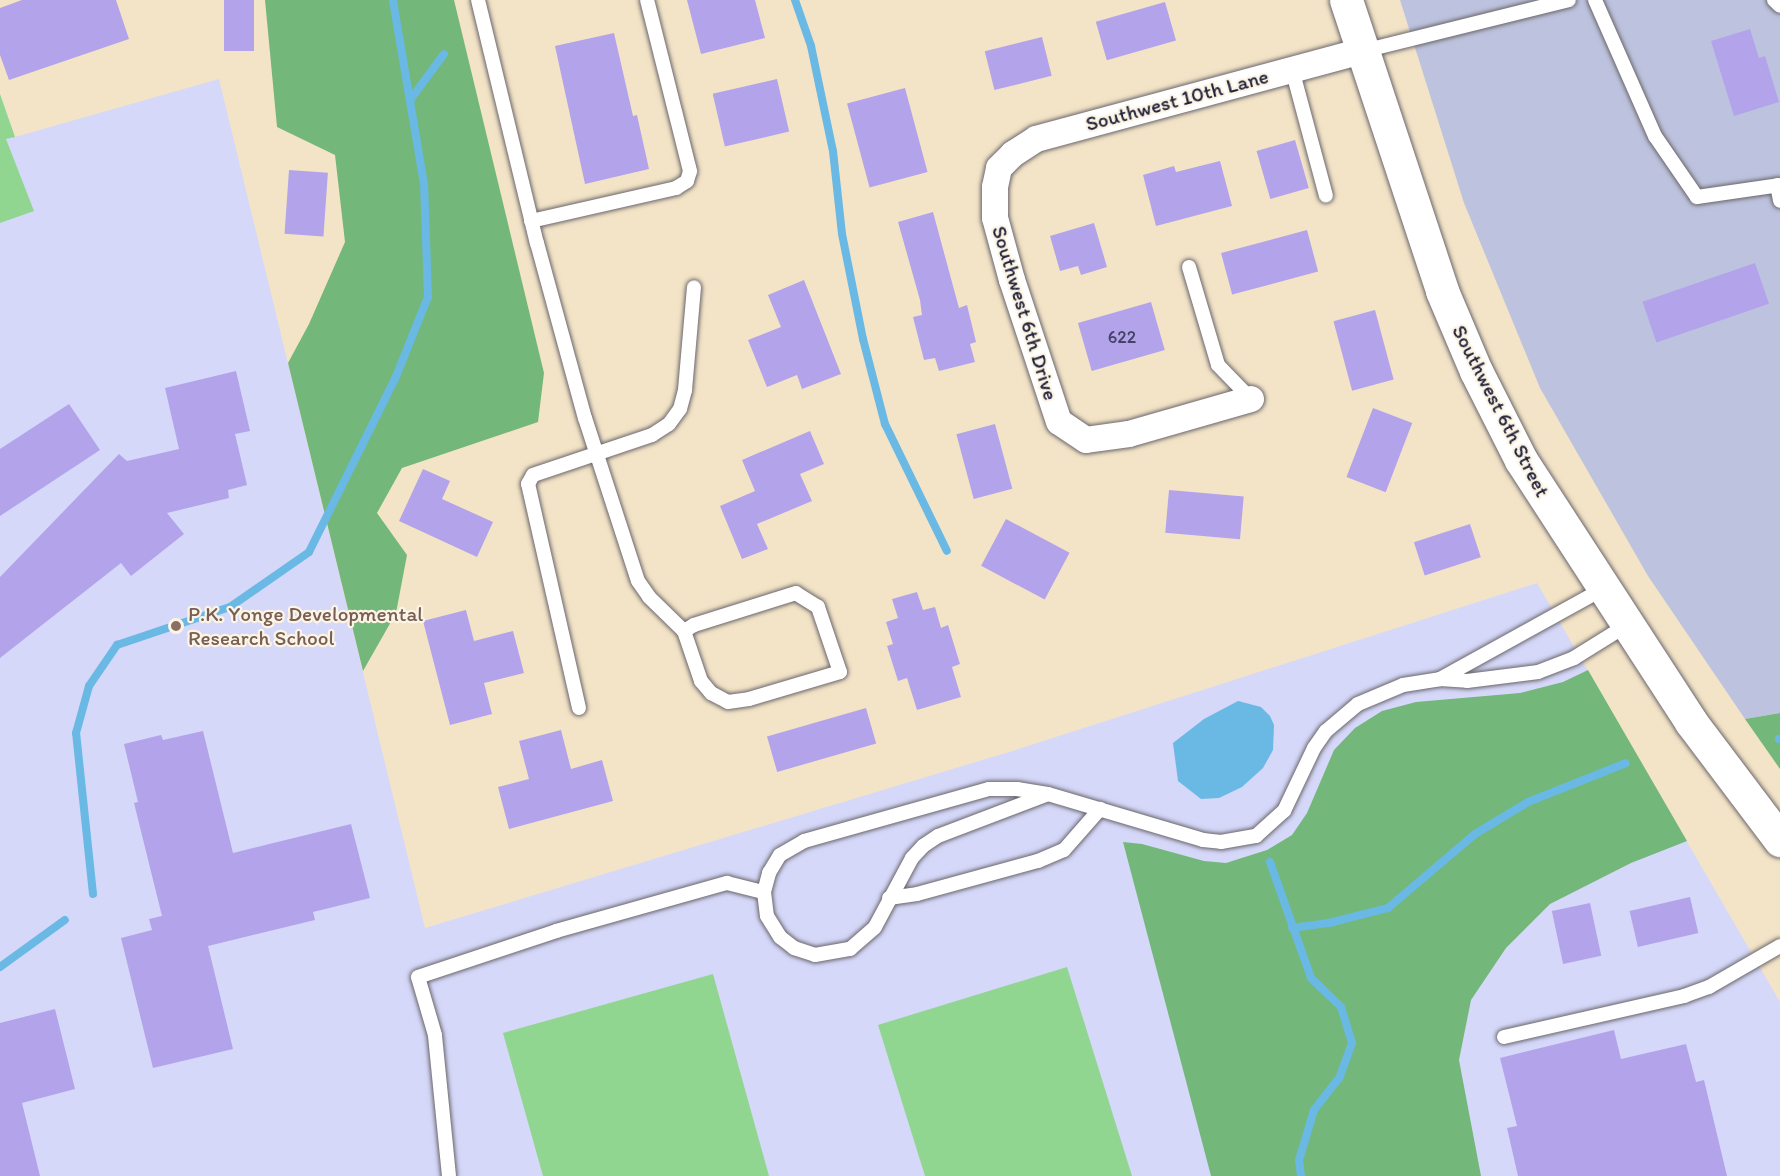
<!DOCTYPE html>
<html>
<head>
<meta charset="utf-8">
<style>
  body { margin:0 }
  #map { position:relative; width:1780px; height:1176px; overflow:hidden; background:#f3e4c7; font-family:Itim,sans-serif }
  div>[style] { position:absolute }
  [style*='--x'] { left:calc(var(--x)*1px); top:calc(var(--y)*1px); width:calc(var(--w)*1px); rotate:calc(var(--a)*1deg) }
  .built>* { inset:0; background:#d5d8f9 }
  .industrial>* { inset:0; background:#bdc3de }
  .green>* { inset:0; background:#91d690 }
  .forest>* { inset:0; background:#74b77a }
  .water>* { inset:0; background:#69b9e4 }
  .stream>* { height:8px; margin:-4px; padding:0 4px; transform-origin:4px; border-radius:4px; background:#69b9e4 }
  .building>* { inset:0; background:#b3a3ea; transform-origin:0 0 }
  .roads { filter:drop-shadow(0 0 2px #6b666c) drop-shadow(0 0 2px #6b666c) }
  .service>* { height:14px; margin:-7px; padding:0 7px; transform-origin:7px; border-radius:7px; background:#fff }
  .minor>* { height:26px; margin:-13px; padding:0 13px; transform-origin:13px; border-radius:13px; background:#fff }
  .tertiary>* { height:33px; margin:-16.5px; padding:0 16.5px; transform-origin:16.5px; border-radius:16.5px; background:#fff }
  .dots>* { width:16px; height:16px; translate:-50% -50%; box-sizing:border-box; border:3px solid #fcf5e5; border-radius:50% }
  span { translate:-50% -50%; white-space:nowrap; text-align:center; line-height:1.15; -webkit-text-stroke:4.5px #fcf5e5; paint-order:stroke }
  .number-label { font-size:18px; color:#464267 }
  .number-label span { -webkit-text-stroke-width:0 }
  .street-label { font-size:21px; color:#22223b }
  .education-label { font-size:21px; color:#785e54 }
  .left { translate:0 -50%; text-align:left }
</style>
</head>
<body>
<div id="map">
  <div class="built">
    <i style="clip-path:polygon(219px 79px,425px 928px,1009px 752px,1537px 583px,1780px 1002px,1780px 1176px,0 1176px,0 94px,15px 137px)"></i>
  </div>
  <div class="industrial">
    <i style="clip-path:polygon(1400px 0,1780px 0,1780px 713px,1745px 719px,1648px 576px,1540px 388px,1464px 203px)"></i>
  </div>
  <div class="green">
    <i style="clip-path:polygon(0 94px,15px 137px,6px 139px,34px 211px,0 223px)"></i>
    <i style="clip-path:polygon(1067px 967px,1132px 1176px,925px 1176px,878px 1025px)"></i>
    <i style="clip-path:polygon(713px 974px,769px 1176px,543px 1176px,503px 1033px)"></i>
  </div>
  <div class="forest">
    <i style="clip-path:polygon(265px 0,454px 0,544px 373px,538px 422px,402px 468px,377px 513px,407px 555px,396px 613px,363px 671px,288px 363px,309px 324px,345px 242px,335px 155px,277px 127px)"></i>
    <i style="clip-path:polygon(1588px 670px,1687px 841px,1631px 863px,1550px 904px,1506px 948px,1471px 1000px,1459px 1060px,1481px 1176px,1211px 1176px,1123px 842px,1142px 844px,1204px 861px,1226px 863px,1267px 850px,1292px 835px,1307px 813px,1334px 750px,1355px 728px,1382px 711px,1416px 702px,1520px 693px,1563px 682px)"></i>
    <i style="clip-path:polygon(1780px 713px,1780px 769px,1745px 719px)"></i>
  </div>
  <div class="water">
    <i style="clip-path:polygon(1238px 701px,1261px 707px,1270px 716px,1274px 725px,1273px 750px,1263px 768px,1242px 787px,1219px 798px,1201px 799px,1178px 781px,1173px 743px,1204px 719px)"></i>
  </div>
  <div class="stream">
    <i style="--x:795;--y:0;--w:49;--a:70.8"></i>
    <i style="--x:811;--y:46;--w:107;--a:78.2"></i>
    <i style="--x:833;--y:151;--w:83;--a:83.8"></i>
    <i style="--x:842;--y:234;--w:107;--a:78.7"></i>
    <i style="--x:863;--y:339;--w:88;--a:75.5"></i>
    <i style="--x:885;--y:424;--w:141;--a:64"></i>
    <i style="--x:410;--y:100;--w:57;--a:-53.5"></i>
    <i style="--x:1779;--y:739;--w:1;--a:0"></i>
    <i style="--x:1270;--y:862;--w:123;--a:70.5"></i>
    <i style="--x:1311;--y:978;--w:42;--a:44"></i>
    <i style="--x:1341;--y:1007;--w:38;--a:73"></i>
    <i style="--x:1352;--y:1043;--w:37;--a:110"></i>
    <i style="--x:1339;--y:1078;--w:41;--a:128"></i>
    <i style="--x:1314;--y:1110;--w:52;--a:106.7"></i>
    <i style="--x:1299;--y:1160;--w:16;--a:83"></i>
    <i style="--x:93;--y:894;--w:162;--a:-96"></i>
    <i style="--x:76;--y:733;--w:49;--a:-74.5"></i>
    <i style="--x:89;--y:686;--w:50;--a:-55.7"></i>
    <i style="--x:117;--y:645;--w:119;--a:-18.6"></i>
    <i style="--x:230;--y:607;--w:96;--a:-34.8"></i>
    <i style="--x:309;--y:552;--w:193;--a:-63.6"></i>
    <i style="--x:395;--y:379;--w:88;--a:-68.1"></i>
    <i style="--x:428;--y:297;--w:113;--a:-92"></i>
    <i style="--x:424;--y:184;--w:187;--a:-99.6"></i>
    <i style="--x:1292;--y:928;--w:37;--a:-8"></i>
    <i style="--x:1329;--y:923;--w:61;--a:-14.3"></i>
    <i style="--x:1388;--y:908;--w:114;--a:-40.4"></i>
    <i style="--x:1475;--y:834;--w:62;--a:-31.1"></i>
    <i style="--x:1528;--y:802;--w:105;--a:-21.7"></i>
    <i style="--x:0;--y:967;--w:80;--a:-35.9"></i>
  </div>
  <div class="building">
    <i style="clip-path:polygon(22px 0,116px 0,129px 39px,9px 80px,0 55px,0 8px)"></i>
    <i style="left:224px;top:0;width:30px;height:51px"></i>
    <i style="clip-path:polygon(687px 0,755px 0,765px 38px,701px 54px)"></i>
    <i style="left:1165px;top:2px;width:40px;height:72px;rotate:74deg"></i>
    <i style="clip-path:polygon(1750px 29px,1759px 58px,1765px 56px,1779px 102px,1734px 116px,1711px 41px)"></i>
    <i style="clip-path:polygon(614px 33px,633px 116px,637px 115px,649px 169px,585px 184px,555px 46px)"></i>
    <i style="left:1042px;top:37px;width:40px;height:59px;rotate:76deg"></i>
    <i style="left:777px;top:79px;width:54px;height:66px;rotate:77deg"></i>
    <i style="left:905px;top:88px;width:87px;height:60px;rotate:75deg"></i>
    <i style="left:1295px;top:140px;width:50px;height:40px;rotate:74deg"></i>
    <i style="clip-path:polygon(1220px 161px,1232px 206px,1156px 226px,1143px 175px,1174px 166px,1176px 172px)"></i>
    <i style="left:289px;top:170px;width:39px;height:64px;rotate:4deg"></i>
    <i style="clip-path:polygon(933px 212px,959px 308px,967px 305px,976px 342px,970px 344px,975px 362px,939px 371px,935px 358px,924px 360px,913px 317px,922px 315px,920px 300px,898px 222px)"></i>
    <i style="clip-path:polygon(1094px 223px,1107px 267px,1081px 275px,1078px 266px,1060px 271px,1050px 236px)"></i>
    <i style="left:1307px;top:230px;width:43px;height:89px;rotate:75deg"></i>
    <i style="left:1755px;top:263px;width:43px;height:119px;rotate:71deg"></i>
    <i style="clip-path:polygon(804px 280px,841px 374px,802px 389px,797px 375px,767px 387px,748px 340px,781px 327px,768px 295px)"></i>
    <i style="left:1151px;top:302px;width:50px;height:76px;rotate:74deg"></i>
    <i style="left:1375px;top:310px;width:72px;height:43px;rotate:75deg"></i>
    <i style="clip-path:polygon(236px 371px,250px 431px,235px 434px,247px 485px,228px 490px,229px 498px,167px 513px,184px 534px,131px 576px,121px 563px,0 658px,0 577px,119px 454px,127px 461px,179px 449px,165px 388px)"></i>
    <i style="clip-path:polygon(69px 404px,100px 450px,0 516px,0 449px)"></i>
    <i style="left:1373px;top:408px;width:42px;height:74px;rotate:21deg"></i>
    <i style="left:995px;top:424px;width:67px;height:40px;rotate:75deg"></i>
    <i style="clip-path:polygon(810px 431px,824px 464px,800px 474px,812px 501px,757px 524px,768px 549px,742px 559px,720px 506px,755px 491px,742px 460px)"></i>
    <i style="clip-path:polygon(423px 469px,450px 481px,442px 499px,493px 522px,477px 557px,399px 521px)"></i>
    <i style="left:1169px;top:490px;width:75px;height:43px;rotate:5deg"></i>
    <i style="left:1006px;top:519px;width:72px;height:53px;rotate:28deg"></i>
    <i style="left:1470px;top:524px;width:35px;height:59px;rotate:72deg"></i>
    <i style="clip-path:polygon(917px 592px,923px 610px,935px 607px,941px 628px,948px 625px,960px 664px,952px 667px,961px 697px,917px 710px,907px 678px,898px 681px,887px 646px,893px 644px,886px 622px,898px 618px,892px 599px)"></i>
    <i style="clip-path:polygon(466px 610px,474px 641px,513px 631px,524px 673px,484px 683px,492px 714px,450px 725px,423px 621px)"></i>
    <i style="left:866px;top:708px;width:37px;height:103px;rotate:74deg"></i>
    <i style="clip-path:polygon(561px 730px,571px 769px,602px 760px,613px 801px,509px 829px,498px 787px,529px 779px,519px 741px)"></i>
    <i style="clip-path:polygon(203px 731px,233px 853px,351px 824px,370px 898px,313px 912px,315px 920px,208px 946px,233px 1049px,153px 1068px,121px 938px,152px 930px,149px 919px,162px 916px,134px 803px,138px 802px,124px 744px,161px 735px,163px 740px)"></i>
    <i style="left:1690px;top:897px;width:37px;height:62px;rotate:77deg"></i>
    <i style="left:1590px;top:903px;width:54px;height:39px;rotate:78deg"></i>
    <i style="clip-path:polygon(55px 1009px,75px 1089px,22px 1103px,40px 1176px,0 1176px,0 1023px)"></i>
    <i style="clip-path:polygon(1614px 1030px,1621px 1059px,1686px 1044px,1696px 1082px,1704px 1080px,1727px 1176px,1518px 1176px,1507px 1128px,1517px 1126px,1500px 1058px)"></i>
  </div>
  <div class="roads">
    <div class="service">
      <i style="--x:478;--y:0;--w:250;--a:76.4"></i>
      <i style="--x:537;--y:243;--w:181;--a:74.7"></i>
      <i style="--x:585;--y:418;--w:171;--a:72"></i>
      <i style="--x:638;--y:581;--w:19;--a:55"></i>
      <i style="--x:649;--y:597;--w:49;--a:44.2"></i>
      <i style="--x:684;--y:631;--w:53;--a:71.2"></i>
      <i style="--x:701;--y:681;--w:16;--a:50"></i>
      <i style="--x:711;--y:693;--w:19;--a:28"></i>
      <i style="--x:728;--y:702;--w:21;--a:-8"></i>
      <i style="--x:749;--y:699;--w:95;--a:-16.5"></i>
      <i style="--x:840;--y:672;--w:69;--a:-108.7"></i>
      <i style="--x:818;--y:607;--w:26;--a:-148"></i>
      <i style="--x:796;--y:593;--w:107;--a:162.6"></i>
      <i style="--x:694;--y:625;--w:12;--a:149"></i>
      <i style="--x:1595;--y:0;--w:149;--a:66.2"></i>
      <i style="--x:1655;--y:136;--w:74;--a:55.5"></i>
      <i style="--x:1697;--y:197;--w:84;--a:-8.2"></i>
      <i style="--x:1774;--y:0;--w:8;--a:45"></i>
      <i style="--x:1363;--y:51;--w:212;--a:-13.9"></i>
      <i style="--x:1292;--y:69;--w:131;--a:75"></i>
      <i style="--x:1777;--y:185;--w:16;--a:79"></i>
      <i style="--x:531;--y:221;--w:149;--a:-12.8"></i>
      <i style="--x:676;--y:188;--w:13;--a:-32"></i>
      <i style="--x:687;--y:181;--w:10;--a:-73"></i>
      <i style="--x:690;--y:171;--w:176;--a:-104.1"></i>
      <i style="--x:1189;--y:267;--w:102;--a:73.5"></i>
      <i style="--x:1218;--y:365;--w:47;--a:45.9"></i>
      <i style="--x:1440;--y:679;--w:186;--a:-28.9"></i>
      <i style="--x:579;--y:708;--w:230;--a:-102.8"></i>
      <i style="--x:528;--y:484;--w:10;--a:-61"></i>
      <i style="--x:533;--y:475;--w:126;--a:-18.6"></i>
      <i style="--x:652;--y:435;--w:20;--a:-33"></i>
      <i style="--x:669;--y:424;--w:19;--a:-54"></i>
      <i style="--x:680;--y:409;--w:20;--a:-75"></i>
      <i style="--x:685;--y:390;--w:103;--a:-85"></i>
      <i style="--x:764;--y:892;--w:24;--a:83"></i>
      <i style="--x:767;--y:916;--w:25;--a:58"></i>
      <i style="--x:780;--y:937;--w:18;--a:38"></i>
      <i style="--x:794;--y:948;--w:22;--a:18"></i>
      <i style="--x:815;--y:955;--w:36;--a:-10"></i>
      <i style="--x:850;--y:949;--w:33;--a:-41"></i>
      <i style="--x:875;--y:927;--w:78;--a:-61.8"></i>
      <i style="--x:912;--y:858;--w:16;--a:-47"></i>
      <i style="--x:923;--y:846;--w:18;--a:-34"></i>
      <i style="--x:938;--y:836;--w:116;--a:-20.8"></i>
      <i style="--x:889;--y:898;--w:28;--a:-8"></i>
      <i style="--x:917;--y:894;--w:125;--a:-15.3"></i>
      <i style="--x:1038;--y:861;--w:28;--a:-23"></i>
      <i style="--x:1064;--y:850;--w:55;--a:-48.7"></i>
      <i style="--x:1504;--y:1037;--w:185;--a:-12.8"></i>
      <i style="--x:1684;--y:996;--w:27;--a:-20"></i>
      <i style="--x:1709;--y:987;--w:82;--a:-30"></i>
      <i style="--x:449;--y:1176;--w:142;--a:-95.7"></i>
      <i style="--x:435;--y:1035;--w:60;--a:-106.3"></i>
      <i style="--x:418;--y:977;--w:145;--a:-18.4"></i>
      <i style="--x:556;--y:931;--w:178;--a:-15.7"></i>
      <i style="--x:727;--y:883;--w:38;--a:14"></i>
      <i style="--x:764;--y:892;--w:20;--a:-75"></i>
      <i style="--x:769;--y:873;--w:21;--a:-59"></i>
      <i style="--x:780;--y:855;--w:28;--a:-30"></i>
      <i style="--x:804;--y:841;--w:192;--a:-15.7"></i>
      <i style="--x:989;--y:789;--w:28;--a:0"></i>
      <i style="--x:1017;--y:789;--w:31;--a:9"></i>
      <i style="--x:1048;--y:794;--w:162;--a:16.5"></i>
      <i style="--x:1203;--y:840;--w:18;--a:6"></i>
      <i style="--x:1221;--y:842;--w:36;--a:-10"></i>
      <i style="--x:1256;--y:836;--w:38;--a:-42"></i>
      <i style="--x:1284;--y:811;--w:70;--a:-64.5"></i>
      <i style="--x:1314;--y:748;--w:21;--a:-55"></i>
      <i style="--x:1326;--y:731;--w:42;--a:-40.2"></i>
      <i style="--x:1358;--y:704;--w:49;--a:-22.9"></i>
      <i style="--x:1403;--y:685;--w:37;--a:-9"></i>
      <i style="--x:1440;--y:679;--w:27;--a:4"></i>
      <i style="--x:1467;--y:681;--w:72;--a:-7.2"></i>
      <i style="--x:1538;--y:672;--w:39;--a:-21"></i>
      <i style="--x:1574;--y:658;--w:62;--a:-31.9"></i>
    </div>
    <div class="minor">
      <i style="--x:1251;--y:399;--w:127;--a:164"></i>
      <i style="--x:1129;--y:434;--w:43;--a:172.1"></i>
      <i style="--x:1086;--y:440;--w:32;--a:-146"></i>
      <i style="--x:1059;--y:422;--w:150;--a:-108.3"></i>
      <i style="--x:1012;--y:280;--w:64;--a:-105.3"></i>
      <i style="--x:995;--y:218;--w:31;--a:-90"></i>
      <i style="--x:995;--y:187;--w:19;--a:-78"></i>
      <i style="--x:999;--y:168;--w:20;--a:-45"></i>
      <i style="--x:1013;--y:154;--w:27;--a:-33"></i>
      <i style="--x:1036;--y:139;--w:339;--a:-15.1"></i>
    </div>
    <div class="tertiary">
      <i style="--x:1346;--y:0;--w:306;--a:71.7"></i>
      <i style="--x:1442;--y:291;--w:87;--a:67"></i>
      <i style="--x:1476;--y:371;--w:100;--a:63.2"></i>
      <i style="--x:1521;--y:460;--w:312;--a:57"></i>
      <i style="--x:1691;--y:722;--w:148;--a:53"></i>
    </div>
  </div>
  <div class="dots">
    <i style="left:176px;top:626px;background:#8d6e63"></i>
  </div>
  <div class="number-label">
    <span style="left:1122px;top:337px">622</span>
  </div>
  <div class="street-label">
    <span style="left:1177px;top:100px;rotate:-15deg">Southwest 10th Lane</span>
    <span style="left:1025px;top:313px;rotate:73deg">Southwest 6th Drive</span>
    <span style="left:1501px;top:411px;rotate:63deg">Southwest 6th Street</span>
  </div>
  <div class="education-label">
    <span class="left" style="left:188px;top:626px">P.K. Yonge Developmental<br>Research School</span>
  </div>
</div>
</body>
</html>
